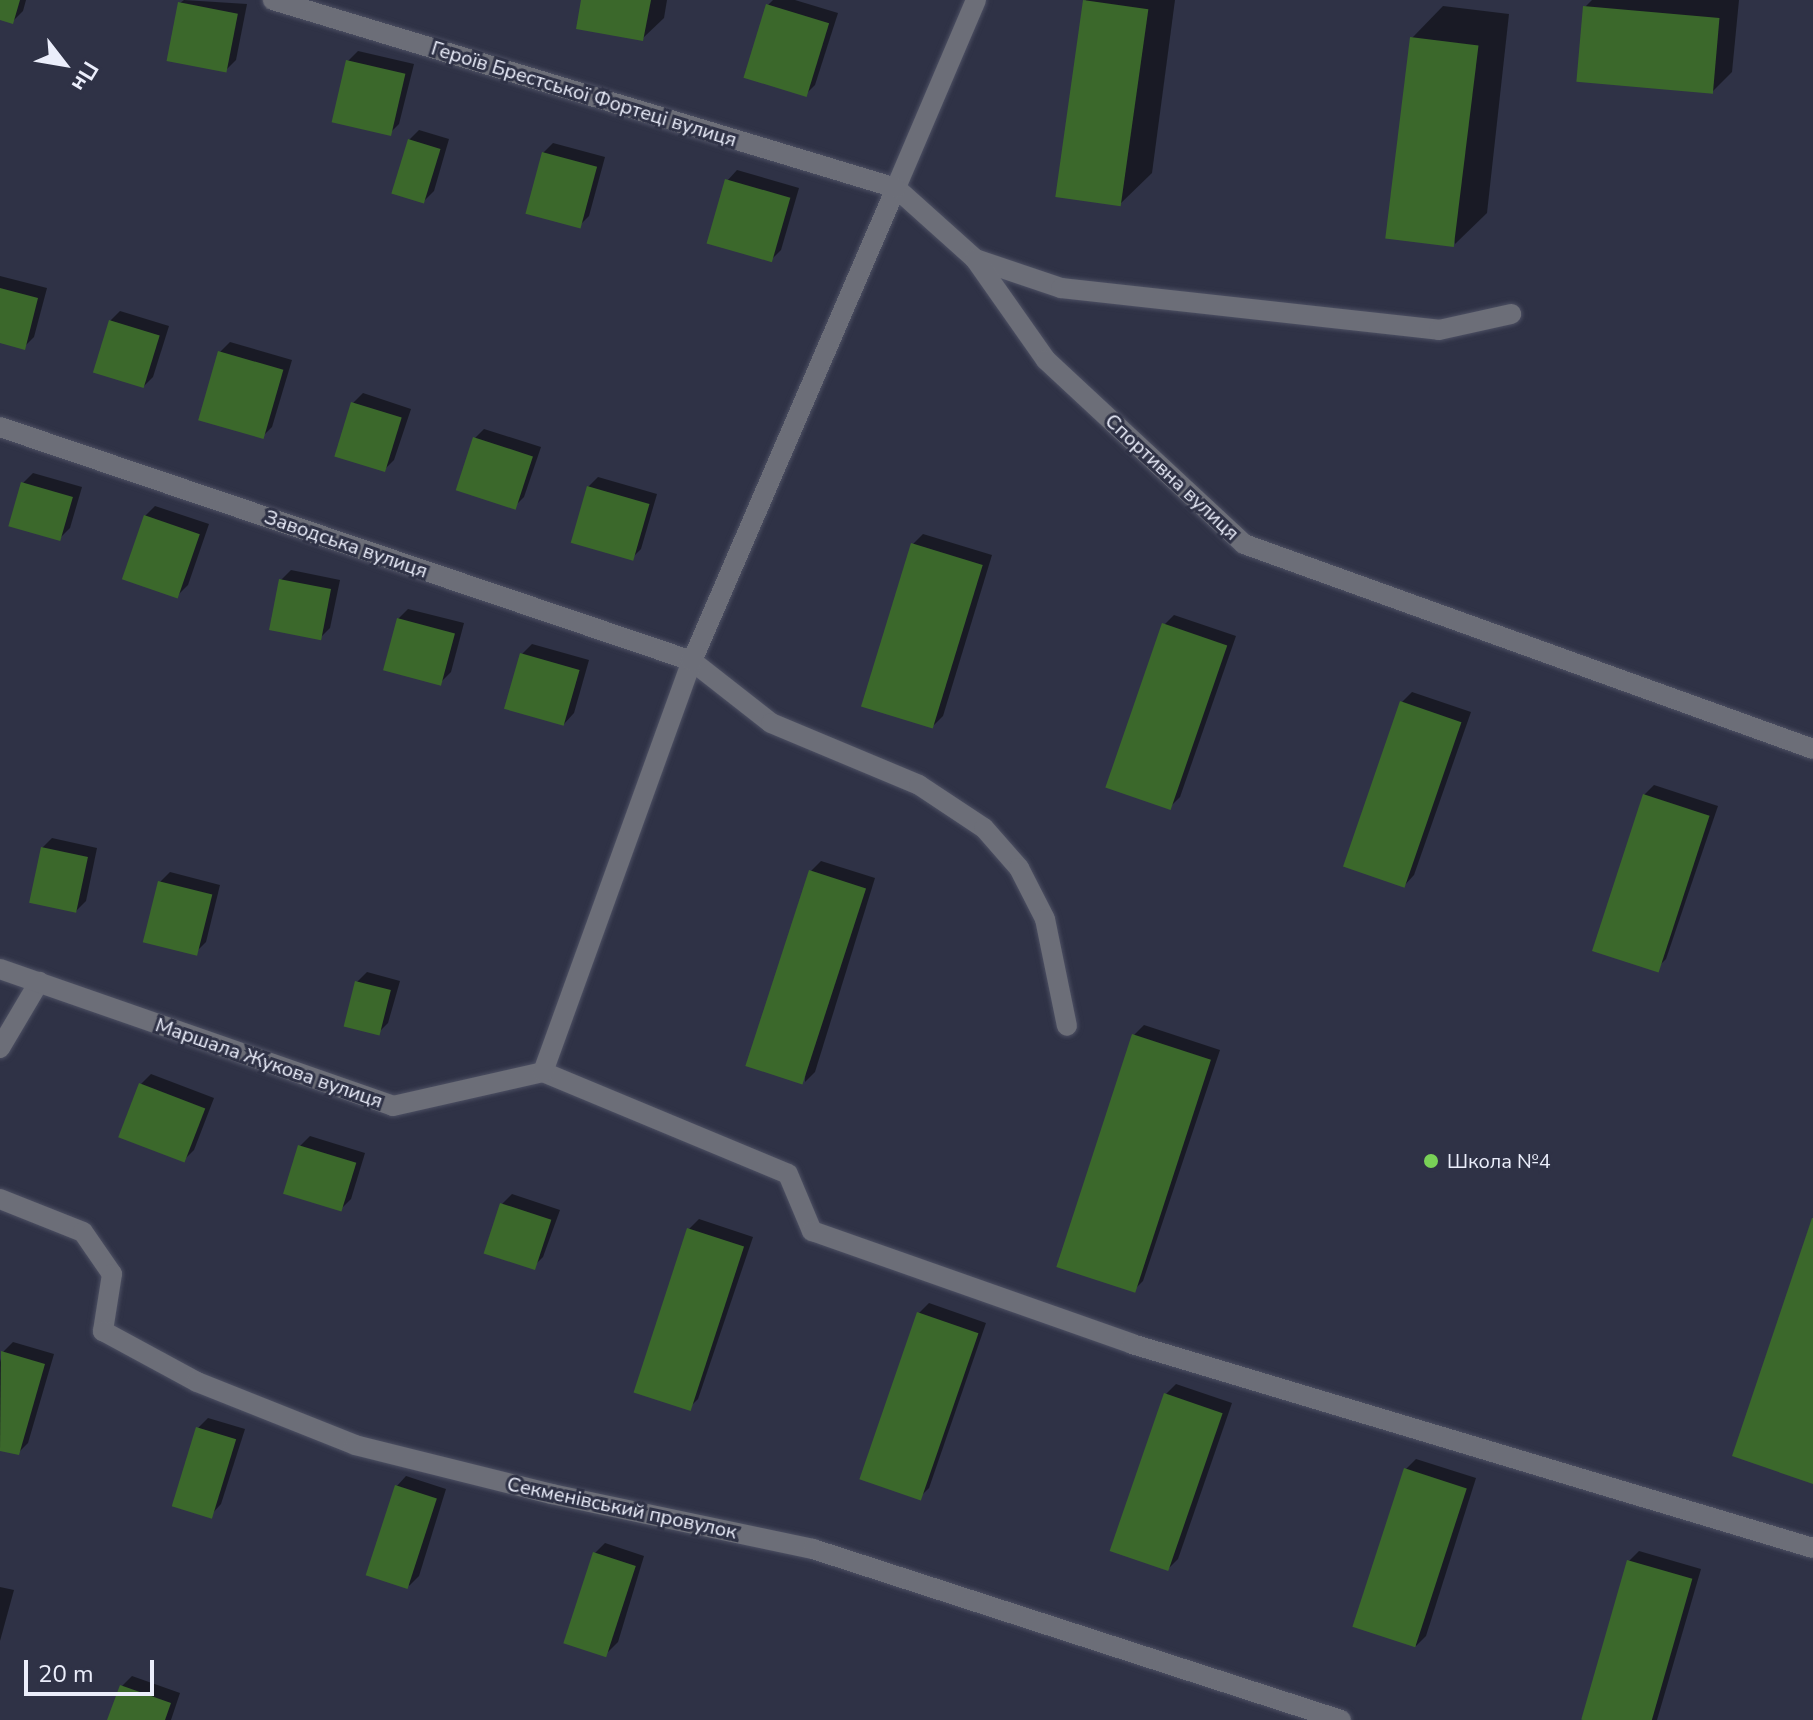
<!DOCTYPE html>
<html>
<head>
<meta charset="utf-8">
<style>
  body { margin:0 }
  #map { position:relative; width:1813px; height:1720px; overflow:hidden; background:#2f3246; font-family:"Nunito Sans",sans-serif }
  div>[style] { position:absolute }
  [style*='--x'] { left:calc(var(--x)*1px); top:calc(var(--y)*1px); width:calc(var(--w)*1px); rotate:calc(var(--a)*1deg) }
  .shadow>* { inset:0; background:#0007 }
  .building>* { inset:0; background:#3b682b; transform-origin:0 0 }
  .roads { filter:drop-shadow(0 0 2px #4d5063) drop-shadow(0 0 2px #4d5063) }
  .service>* { height:20px; margin:-10px; padding:0 10px; transform-origin:10px; border-radius:10px; background:#6c6e78 }
  .minor>* { height:20px; margin:-10px; padding:0 10px; transform-origin:10px; border-radius:10px; background:#6c6e78 }
  .dots>* { width:22px; height:22px; translate:-50% -50%; box-sizing:border-box; border:4px solid #2f3246; border-radius:50% }
  span { translate:-50% -50%; white-space:nowrap; text-align:center; line-height:1.15; -webkit-text-stroke:6px #2f3246; paint-order:stroke }
  .street-label { font-size:20px; color:#ebeefb }
  .poi-label { font-size:20px; color:#ebeefb }
  .left { translate:0 -50%; text-align:left }
  .north { position:absolute; left:24px; top:24px; width:80px; height:80px; -webkit-text-stroke:6px #2f3246; paint-order:stroke; rotate:121deg; font-size:22px; font-weight:700; line-height:32px; text-align:center; color:#ebeefb }
  .north::after { content:''; display:block; margin:auto; width:28px; height:36px; background:#ebeefb; clip-path:polygon(50% 0,100% 100%,50% 72%,0 100%) }
  .scale { position:absolute; left:24px; top:1660px; width:130px; height:36px; box-sizing:border-box; border:4px solid #ebeefb; border-top:0; padding-left:10px; font-size:24px; line-height:28px; white-space:nowrap; color:#ebeefb; -webkit-text-stroke:6px #2f3246; paint-order:stroke }
</style>
</head>
<body>
<div id="map">
  <div class="shadow">
    <i style="clip-path:polygon(0 0,26px 0,23px 11px,13px 21px,0 18px)"></i>
    <i style="clip-path:polygon(184px 0,247px 4px,236px 60px,226px 70px,180px 3px)"></i>
    <i style="clip-path:polygon(583px 0,667px 0,664px 18px,643px 38px)"></i>
    <i style="clip-path:polygon(773px 0,795px 0,838px 13px,815px 85px,805px 95px,768px 5px)"></i>
    <i style="clip-path:polygon(1086px 0,1175px 0,1152px 173px,1120px 204px)"></i>
    <i style="clip-path:polygon(1592px 0,1739px 0,1732px 72px,1711px 93px,1585px 7px)"></i>
    <i style="clip-path:polygon(1443px 6px,1509px 14px,1487px 213px,1455px 244px,1412px 38px)"></i>
    <i style="clip-path:polygon(358px 51px,414px 64px,399px 124px,389px 134px,348px 61px)"></i>
    <i style="clip-path:polygon(419px 130px,449px 139px,434px 191px,424px 201px,409px 140px)"></i>
    <i style="clip-path:polygon(553px 143px,605px 157px,589px 216px,579px 226px,543px 153px)"></i>
    <i style="clip-path:polygon(737px 170px,799px 188px,781px 250px,771px 260px,727px 181px)"></i>
    <i style="clip-path:polygon(0 276px,47px 288px,34px 337px,24px 347px,0 341px)"></i>
    <i style="clip-path:polygon(120px 311px,169px 326px,153px 377px,143px 387px,110px 321px)"></i>
    <i style="clip-path:polygon(230px 342px,292px 360px,272px 427px,262px 437px,220px 352px)"></i>
    <i style="clip-path:polygon(363px 393px,411px 409px,394px 460px,384px 470px,353px 403px)"></i>
    <i style="clip-path:polygon(484px 429px,541px 447px,524px 497px,514px 507px,474px 439px)"></i>
    <i style="clip-path:polygon(33px 473px,82px 487px,70px 528px,60px 538px,23px 483px)"></i>
    <i style="clip-path:polygon(598px 477px,657px 494px,641px 549px,631px 559px,588px 487px)"></i>
    <i style="clip-path:polygon(155px 506px,209px 524px,188px 585px,178px 595px,145px 516px)"></i>
    <i style="clip-path:polygon(923px 534px,992px 555px,943px 716px,933px 726px,913px 544px)"></i>
    <i style="clip-path:polygon(291px 570px,340px 580px,330px 628px,320px 638px,281px 580px)"></i>
    <i style="clip-path:polygon(408px 609px,464px 623px,451px 672px,441px 682px,398px 619px)"></i>
    <i style="clip-path:polygon(1174px 615px,1236px 636px,1180px 797px,1170px 807px,1164px 625px)"></i>
    <i style="clip-path:polygon(532px 644px,589px 660px,574px 713px,564px 724px,522px 654px)"></i>
    <i style="clip-path:polygon(1412px 692px,1471px 712px,1414px 875px,1404px 886px,1402px 702px)"></i>
    <i style="clip-path:polygon(1654px 785px,1718px 806px,1666px 959px,1656px 969px,1644px 795px)"></i>
    <i style="clip-path:polygon(52px 838px,97px 848px,86px 901px,76px 911px,42px 848px)"></i>
    <i style="clip-path:polygon(821px 861px,875px 878px,815px 1072px,805px 1082px,811px 871px)"></i>
    <i style="clip-path:polygon(170px 872px,220px 885px,206px 942px,196px 952px,160px 882px)"></i>
    <i style="clip-path:polygon(367px 972px,400px 981px,388px 1023px,378px 1033px,357px 982px)"></i>
    <i style="clip-path:polygon(1144px 1025px,1220px 1050px,1143px 1281px,1133px 1291px,1134px 1035px)"></i>
    <i style="clip-path:polygon(151px 1074px,214px 1098px,194px 1150px,184px 1160px,141px 1084px)"></i>
    <i style="clip-path:polygon(310px 1136px,365px 1153px,351px 1199px,341px 1209px,299px 1147px)"></i>
    <i style="clip-path:polygon(512px 1194px,560px 1210px,543px 1257px,533px 1267px,502px 1204px)"></i>
    <i style="clip-path:polygon(699px 1219px,753px 1237px,698px 1399px,688px 1409px,689px 1229px)"></i>
    <i style="clip-path:polygon(929px 1303px,986px 1323px,929px 1488px,919px 1498px,919px 1313px)"></i>
    <i style="clip-path:polygon(13px 1342px,54px 1354px,28px 1443px,18px 1453px,0 1449px,0 1362px,3px 1352px)"></i>
    <i style="clip-path:polygon(1176px 1384px,1232px 1403px,1178px 1559px,1168px 1569px,1166px 1394px)"></i>
    <i style="clip-path:polygon(208px 1418px,245px 1429px,221px 1504px,211px 1515px,198px 1428px)"></i>
    <i style="clip-path:polygon(1416px 1459px,1476px 1478px,1426px 1636px,1416px 1646px,1406px 1469px)"></i>
    <i style="clip-path:polygon(406px 1476px,446px 1489px,419px 1576px,409px 1586px,396px 1487px)"></i>
    <i style="clip-path:polygon(605px 1543px,644px 1556px,618px 1642px,608px 1652px,595px 1553px)"></i>
    <i style="clip-path:polygon(1639px 1551px,1701px 1569px,1657px 1720px,1590px 1720px,1629px 1561px)"></i>
    <i style="clip-path:polygon(0 1587px,14px 1590px,0 1641px)"></i>
    <i style="clip-path:polygon(132px 1676px,180px 1693px,171px 1720px,110px 1720px,122px 1686px)"></i>
  </div>
  <div class="building">
    <i style="clip-path:polygon(0 0,20px 0,13px 24px,0 20px)"></i>
    <i style="clip-path:polygon(581px 0,651px 0,643px 41px,576px 29px)"></i>
    <i style="left:1083px;top:0;width:66px;height:199px;rotate:8deg"></i>
    <i style="left:178px;top:2px;width:61px;height:60px;rotate:11deg"></i>
    <i style="left:766px;top:4px;width:66px;height:77px;rotate:17deg"></i>
    <i style="left:1583px;top:6px;width:137px;height:76px;rotate:5deg"></i>
    <i style="left:1410px;top:37px;width:69px;height:203px;rotate:7deg"></i>
    <i style="left:346px;top:60px;width:61px;height:64px;rotate:13deg"></i>
    <i style="left:408px;top:139px;width:34px;height:57px;rotate:17deg"></i>
    <i style="left:542px;top:152px;width:57px;height:64px;rotate:15deg"></i>
    <i style="left:725px;top:179px;width:68px;height:67px;rotate:16deg"></i>
    <i style="clip-path:polygon(0 288px,38px 298px,25px 350px,0 343px)"></i>
    <i style="left:109px;top:320px;width:53px;height:55px;rotate:17deg"></i>
    <i style="left:218px;top:351px;width:68px;height:72px;rotate:16deg"></i>
    <i style="left:351px;top:402px;width:53px;height:57px;rotate:17deg"></i>
    <i style="left:473px;top:437px;width:63px;height:56px;rotate:18deg"></i>
    <i style="left:21px;top:482px;width:54px;height:46px;rotate:16deg"></i>
    <i style="left:587px;top:486px;width:65px;height:59px;rotate:16deg"></i>
    <i style="left:144px;top:515px;width:59px;height:68px;rotate:19deg"></i>
    <i style="left:911px;top:543px;width:75px;height:171px;rotate:17deg"></i>
    <i style="left:279px;top:579px;width:53px;height:52px;rotate:11deg"></i>
    <i style="left:397px;top:618px;width:60px;height:54px;rotate:15deg"></i>
    <i style="left:1162px;top:623px;width:69px;height:174px;rotate:19deg"></i>
    <i style="left:520px;top:653px;width:62px;height:58px;rotate:16deg"></i>
    <i style="left:1400px;top:701px;width:65px;height:175px;rotate:19deg"></i>
    <i style="left:1643px;top:794px;width:70px;height:165px;rotate:18deg"></i>
    <i style="left:41px;top:847px;width:48px;height:57px;rotate:12deg"></i>
    <i style="left:809px;top:870px;width:60px;height:206px;rotate:18deg"></i>
    <i style="left:158px;top:881px;width:56px;height:63px;rotate:14deg"></i>
    <i style="left:355px;top:981px;width:37px;height:47px;rotate:14deg"></i>
    <i style="left:1132px;top:1034px;width:83px;height:245px;rotate:18deg"></i>
    <i style="left:139px;top:1083px;width:71px;height:58px;rotate:21deg"></i>
    <i style="left:298px;top:1145px;width:61px;height:51px;rotate:17deg"></i>
    <i style="left:500px;top:1203px;width:54px;height:53px;rotate:18deg"></i>
    <i style="clip-path:polygon(1812px 1218px,1813px 1218px,1813px 1484px,1732px 1456px)"></i>
    <i style="left:687px;top:1228px;width:60px;height:173px;rotate:18deg"></i>
    <i style="left:917px;top:1312px;width:65px;height:177px;rotate:19deg"></i>
    <i style="clip-path:polygon(1px 1351px,45px 1364px,19px 1455px,0 1451px)"></i>
    <i style="left:1164px;top:1393px;width:62px;height:167px;rotate:19deg"></i>
    <i style="left:196px;top:1427px;width:42px;height:83px;rotate:17deg"></i>
    <i style="left:1404px;top:1468px;width:66px;height:167px;rotate:18deg"></i>
    <i style="left:395px;top:1485px;width:44px;height:95px;rotate:18deg"></i>
    <i style="left:593px;top:1552px;width:45px;height:96px;rotate:18deg"></i>
    <i style="left:1627px;top:1560px;width:68px;height:166px;rotate:16deg"></i>
    <i style="clip-path:polygon(120px 1685px,171px 1703px,165px 1720px,107px 1720px)"></i>
  </div>
  <div class="roads">
    <div class="service">
      <i style="--x:975;--y:259;--w:91;--a:18.6"></i>
      <i style="--x:1061;--y:288;--w:380;--a:6.3"></i>
      <i style="--x:1439;--y:330;--w:74;--a:-12.5"></i>
      <i style="--x:692;--y:661;--w:100;--a:38.1"></i>
      <i style="--x:771;--y:723;--w:160;--a:22.7"></i>
      <i style="--x:919;--y:785;--w:78;--a:33.5"></i>
      <i style="--x:984;--y:828;--w:53;--a:48.8"></i>
      <i style="--x:1019;--y:868;--w:57;--a:63"></i>
      <i style="--x:1045;--y:919;--w:109;--a:78.4"></i>
      <i style="--x:0;--y:1048;--w:77;--a:-59.4"></i>
      <i style="--x:543;--y:1072;--w:265;--a:22.6"></i>
      <i style="--x:788;--y:1174;--w:62;--a:67.2"></i>
      <i style="--x:812;--y:1231;--w:339;--a:19.4"></i>
      <i style="--x:1132;--y:1344;--w:711;--a:16.68"></i>
    </div>
    <div class="minor">
      <i style="--x:976;--y:0;--w:204;--a:113.1"></i>
      <i style="--x:896;--y:188;--w:106;--a:41.9"></i>
      <i style="--x:975;--y:259;--w:123;--a:54.9"></i>
      <i style="--x:1046;--y:360;--w:270;--a:42.9"></i>
      <i style="--x:1244;--y:544;--w:605;--a:19.81"></i>
      <i style="--x:0;--y:427;--w:730;--a:18.68"></i>
      <i style="--x:0;--y:969;--w:416;--a:19.2"></i>
      <i style="--x:393;--y:1106;--w:154;--a:-12.8"></i>
      <i style="--x:543;--y:1072;--w:437;--a:-70.1"></i>
      <i style="--x:692;--y:661;--w:515;--a:-66.67"></i>
      <i style="--x:896;--y:188;--w:651;--a:-163.21"></i>
      <i style="--x:0;--y:1199;--w:89;--a:21.7"></i>
      <i style="--x:83;--y:1232;--w:51;--a:55.4"></i>
      <i style="--x:112;--y:1274;--w:58;--a:99"></i>
      <i style="--x:103;--y:1331;--w:107;--a:28.5"></i>
      <i style="--x:197;--y:1382;--w:170;--a:21.7"></i>
      <i style="--x:355;--y:1445;--w:203;--a:14"></i>
      <i style="--x:552;--y:1494;--w:267;--a:11.9"></i>
      <i style="--x:813;--y:1549;--w:555;--a:17.95"></i>
    </div>
  </div>
  <div class="dots">
    <i style="left:1431px;top:1161px;background:#79d157"></i>
  </div>
  <div class="street-label">
    <span style="left:584px;top:94px;rotate:17deg">Героїв Брестської Фортеці вулиця</span>
    <span style="left:1172px;top:477px;rotate:43deg">Спортивна вулиця</span>
    <span style="left:346px;top:544px;rotate:19deg">Заводська вулиця</span>
    <span style="left:269px;top:1063px;rotate:19deg">Маршала Жукова вулиця</span>
    <span style="left:622px;top:1508px;rotate:12deg">Секменівський провулок</span>
  </div>
  <div class="poi-label">
    <span class="left" style="left:1447px;top:1161px">Школа №4</span>
  </div>
  <div class="north">Пн</div>
  <div class="scale">20 m</div>
</div>
</body>
</html>
